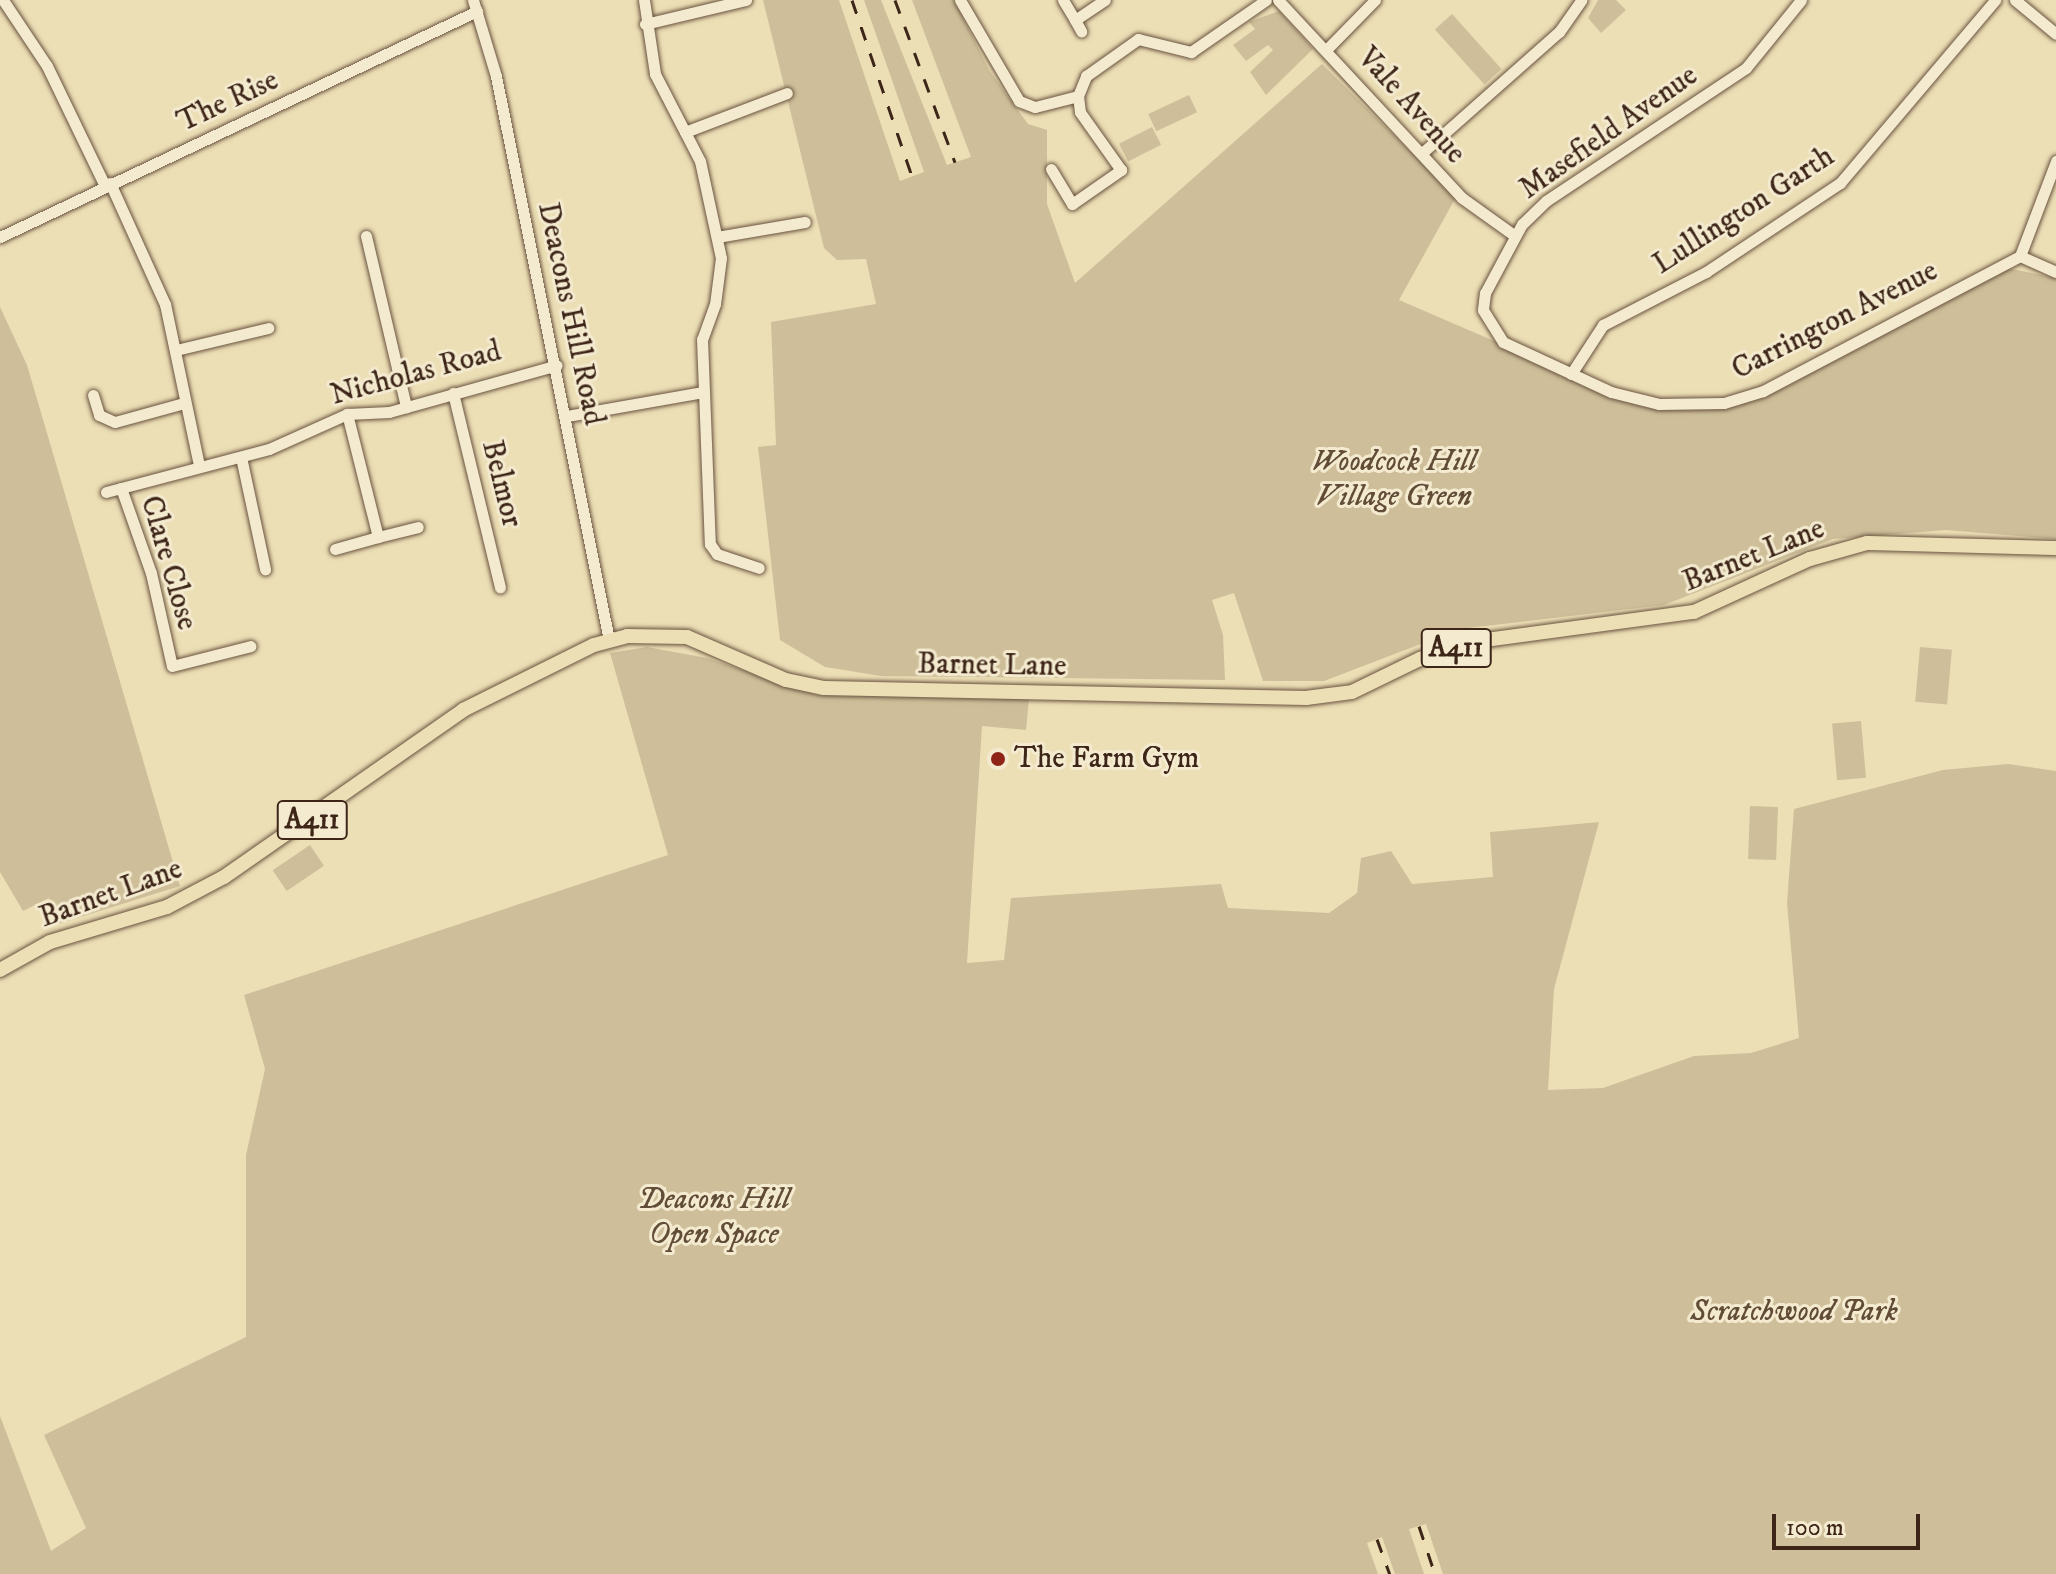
<!DOCTYPE html>
<html>
<head>
<meta charset="utf-8">
<style>
  body { margin:0 }
  #map { position:relative; width:2056px; height:1574px; overflow:hidden; background:#ecdeb5; font-family:"IM FELL DW Pica",serif }
  div>[style] { position:absolute }
  [style*='--x'] { left:calc(var(--x)*1px); top:calc(var(--y)*1px); width:calc(var(--w)*1px); rotate:calc(var(--a)*1deg) }
  .green>* { inset:0; background:#cebf9a; transform-origin:0 0 }
  .roads { filter:drop-shadow(0 0 2px #69533f) drop-shadow(0 0 2px #69533f) }
  .minor>* { height:11px; margin:-5.5px; padding:0 5.5px; transform-origin:5.5px; border-radius:5.5px; background:#f3eacf }
  .major>* { height:14px; margin:-7px; padding:0 7px; transform-origin:7px; border-radius:7px; background:#ecdeb5 }
  .rail>* { height:3px; margin-top:-1.5px; transform-origin:0; background:repeating-linear-gradient(90deg,#3d2518 0 14px,transparent 0 28px) }
  .dots>* { width:22px; height:22px; translate:-50% -50%; box-sizing:border-box; border:4px solid #f3eacf; border-radius:50% }
  span { translate:-50% -50%; white-space:nowrap; text-align:center; line-height:1.15; -webkit-text-stroke:6px #f3eacf; paint-order:stroke }
  .shield-label span { padding:2px 6px; background:#f3eacf; border:2px solid; border-radius:6px; -webkit-text-stroke-width:0 }
  .shield-label { font-size:28px; color:#3d2518; font-weight:700 }
  .street-label { font-size:30px; color:#3d2518 }
  .park-label { font-size:30px; color:#614c38; font-style:italic }
  .poi-label { font-size:30px; color:#3d2518 }
  .left { translate:0 -50%; text-align:left }
  .scale { position:absolute; left:1772px; top:1514px; width:148px; height:36px; box-sizing:border-box; border:4px solid #3d2518; border-top:0; padding-left:10px; font-size:24px; line-height:28px; white-space:nowrap; color:#3d2518; -webkit-text-stroke:6px #f3eacf; paint-order:stroke }
</style>
</head>
<body>
<div id="map">
  <div class="green">
    <i style="clip-path:polygon(763px 0,839px 0,900px 181px,924px 172px,864px 0,881px 0,947px 165px,971px 157px,912px 0,954px 0,989px 70px,1028px 124px,1047px 130px,1047px 204px,1075px 283px,1322px 64px,1456px 197px,1399px 300px,1645px 406px,1738px 406px,2007px 268px,2056px 278px,2056px 539px,1946px 530px,1833px 539px,1664px 605px,1460px 629px,1324px 681px,1263px 681px,1234px 593px,1212px 600px,1223px 635px,1225px 680px,881px 676px,825px 667px,780px 640px,758px 447px,776px 445px,771px 322px,876px 304px,866px 259px,837px 260px,824px 248px)"></i>
    <i style="clip-path:polygon(1598px 0,1616px 0,1626px 10px,1601px 33px,1588px 18px)"></i>
    <i style="clip-path:polygon(1279px 11px,1313px 49px,1266px 95px,1250px 72px,1273px 50px,1268px 45px,1246px 61px,1233px 45px,1255px 29px,1249px 22px)"></i>
    <i style="left:1452px;top:14px;width:74px;height:23px;rotate:48deg"></i>
    <i style="left:1189px;top:95px;width:19px;height:45px;rotate:65deg"></i>
    <i style="left:1152px;top:127px;width:20px;height:37px;rotate:63deg"></i>
    <i style="clip-path:polygon(0 307px,27px 365px,180px 886px,58px 924px,49px 898px,23px 911px,0 872px)"></i>
    <i style="clip-path:polygon(647px 647px,707px 658px,817px 695px,1029px 699px,1026px 730px,982px 726px,967px 963px,1004px 960px,1011px 898px,1221px 884px,1228px 908px,1329px 913px,1357px 893px,1361px 858px,1391px 851px,1412px 884px,1493px 877px,1490px 832px,1599px 822px,1554px 989px,1548px 1090px,1603px 1088px,1694px 1056px,1751px 1053px,1799px 1038px,1787px 903px,1794px 809px,1943px 770px,2008px 764px,2056px 771px,2056px 1574px,1443px 1574px,1426px 1524px,1409px 1529px,1424px 1574px,1395px 1574px,1382px 1537px,1367px 1543px,1378px 1574px,0 1574px,0 1416px,51px 1551px,86px 1528px,44px 1435px,246px 1337px,246px 1155px,265px 1069px,244px 995px,668px 855px,610px 653px)"></i>
    <i style="left:1920px;top:647px;width:32px;height:55px;rotate:5deg"></i>
    <i style="left:1861px;top:721px;width:57px;height:29px;rotate:85deg"></i>
    <i style="left:1750px;top:806px;width:28px;height:53px;rotate:2deg"></i>
    <i style="left:310px;top:845px;width:25px;height:45px;rotate:56deg"></i>
  </div>
  <div class="roads">
    <div class="minor">
      <i style="--x:3;--y:0;--w:79;--a:56.3"></i>
      <i style="--x:47;--y:66;--w:133;--a:64.2"></i>
      <i style="--x:473;--y:0;--w:79;--a:73.2"></i>
      <i style="--x:496;--y:76;--w:575;--a:78.67"></i>
      <i style="--x:644;--y:0;--w:75;--a:81.5"></i>
      <i style="--x:655;--y:74;--w:98;--a:62.7"></i>
      <i style="--x:700;--y:161;--w:99;--a:77.8"></i>
      <i style="--x:721;--y:258;--w:46;--a:97.4"></i>
      <i style="--x:715;--y:304;--w:37;--a:110"></i>
      <i style="--x:702;--y:339;--w:205;--a:87.8"></i>
      <i style="--x:710;--y:544;--w:12;--a:55"></i>
      <i style="--x:717;--y:554;--w:44;--a:18.4"></i>
      <i style="--x:960;--y:0;--w:117;--a:59.7"></i>
      <i style="--x:1019;--y:101;--w:17;--a:21"></i>
      <i style="--x:1035;--y:107;--w:44;--a:-14.3"></i>
      <i style="--x:1063;--y:0;--w:23;--a:59"></i>
      <i style="--x:1075;--y:20;--w:36;--a:-34"></i>
      <i style="--x:1278;--y:0;--w:270;--a:47.1"></i>
      <i style="--x:1462;--y:198;--w:65;--a:35.6"></i>
      <i style="--x:1801;--y:0;--w:87;--a:129"></i>
      <i style="--x:1746;--y:68;--w:240;--a:146.4"></i>
      <i style="--x:1546;--y:201;--w:33;--a:136"></i>
      <i style="--x:1522;--y:224;--w:78;--a:118.2"></i>
      <i style="--x:1485;--y:293;--w:17;--a:97"></i>
      <i style="--x:1483;--y:310;--w:38;--a:58"></i>
      <i style="--x:1503;--y:342;--w:119;--a:24.8"></i>
      <i style="--x:1611;--y:392;--w:49;--a:14"></i>
      <i style="--x:1659;--y:404;--w:65;--a:-0.9"></i>
      <i style="--x:1724;--y:403;--w:41;--a:-17.1"></i>
      <i style="--x:1763;--y:391;--w:290;--a:-27.7"></i>
      <i style="--x:2020;--y:256;--w:102;--a:-69.2"></i>
      <i style="--x:2015;--y:0;--w:53;--a:39.7"></i>
      <i style="--x:1075;--y:20;--w:13;--a:61"></i>
      <i style="--x:645;--y:24;--w:104;--a:-13.4"></i>
      <i style="--x:1326;--y:50;--w:70;--a:-45.6"></i>
      <i style="--x:685;--y:132;--w:109;--a:-20.9"></i>
      <i style="--x:1422;--y:153;--w:183;--a:-41.5"></i>
      <i style="--x:1559;--y:32;--w:39;--a:-55"></i>
      <i style="--x:1051;--y:169;--w:41;--a:59"></i>
      <i style="--x:1072;--y:204;--w:60;--a:-34.8"></i>
      <i style="--x:1121;--y:170;--w:71;--a:-125.3"></i>
      <i style="--x:1080;--y:112;--w:16;--a:-97"></i>
      <i style="--x:1078;--y:96;--w:22;--a:-68"></i>
      <i style="--x:1086;--y:76;--w:64;--a:-35.4"></i>
      <i style="--x:1138;--y:39;--w:55;--a:13.8"></i>
      <i style="--x:1191;--y:52;--w:91;--a:-34.7"></i>
      <i style="--x:110;--y:183;--w:133;--a:65.6"></i>
      <i style="--x:165;--y:304;--w:166;--a:78.1"></i>
      <i style="--x:366;--y:236;--w:176;--a:76.8"></i>
      <i style="--x:0;--y:237;--w:528;--a:-25.35"></i>
      <i style="--x:717;--y:237;--w:89;--a:-9.7"></i>
      <i style="--x:2020;--y:256;--w:39;--a:24"></i>
      <i style="--x:176;--y:350;--w:95;--a:-13.4"></i>
      <i style="--x:1571;--y:374;--w:59;--a:-56.9"></i>
      <i style="--x:1603;--y:325;--w:116;--a:-27.2"></i>
      <i style="--x:1706;--y:272;--w:161;--a:-33.6"></i>
      <i style="--x:1840;--y:183;--w:240;--a:-49.7"></i>
      <i style="--x:453;--y:393;--w:200;--a:76.4"></i>
      <i style="--x:93;--y:395;--w:21;--a:73"></i>
      <i style="--x:99;--y:415;--w:17;--a:24"></i>
      <i style="--x:115;--y:422;--w:72;--a:-15.4"></i>
      <i style="--x:567;--y:416;--w:138;--a:-10"></i>
      <i style="--x:241;--y:457;--w:115;--a:77.9"></i>
      <i style="--x:121;--y:488;--w:90;--a:70.6"></i>
      <i style="--x:151;--y:573;--w:95;--a:77.3"></i>
      <i style="--x:172;--y:666;--w:81;--a:-14.2"></i>
      <i style="--x:106;--y:492;--w:169;--a:-14.8"></i>
      <i style="--x:269;--y:449;--w:85;--a:-24.2"></i>
      <i style="--x:347;--y:414;--w:42;--a:-2.7"></i>
      <i style="--x:389;--y:412;--w:174;--a:-15.6"></i>
      <i style="--x:378;--y:537;--w:41;--a:-14"></i>
      <i style="--x:335;--y:549;--w:45;--a:-15.6"></i>
      <i style="--x:378;--y:537;--w:127;--a:-104.1"></i>
    </div>
    <div class="major">
      <i style="--x:0;--y:970;--w:57;--a:-29.2"></i>
      <i style="--x:50;--y:942;--w:122;--a:-16.7"></i>
      <i style="--x:167;--y:907;--w:64;--a:-27.8"></i>
      <i style="--x:224;--y:877;--w:292;--a:-34.9"></i>
      <i style="--x:463;--y:710;--w:146;--a:-26.4"></i>
      <i style="--x:594;--y:645;--w:34;--a:-15"></i>
      <i style="--x:627;--y:636;--w:60;--a:1"></i>
      <i style="--x:687;--y:637;--w:108;--a:23.5"></i>
      <i style="--x:786;--y:680;--w:39;--a:12"></i>
      <i style="--x:824;--y:688;--w:482;--a:1.2"></i>
      <i style="--x:1306;--y:698;--w:46;--a:-7.4"></i>
      <i style="--x:1352;--y:692;--w:76;--a:-25.9"></i>
      <i style="--x:1420;--y:659;--w:69;--a:-16.1"></i>
      <i style="--x:1486;--y:640;--w:210;--a:-7.7"></i>
      <i style="--x:1694;--y:612;--w:128;--a:-24.6"></i>
      <i style="--x:1810;--y:559;--w:59;--a:-15.7"></i>
      <i style="--x:1867;--y:543;--w:189;--a:1.5"></i>
    </div>
  </div>
  <div class="rail">
    <i style="--x:852;--y:0;--w:186;--a:71.2"></i>
    <i style="--x:895;--y:0;--w:173;--a:69.7"></i>
    <i style="--x:1419;--y:1526;--w:51;--a:71.6"></i>
    <i style="--x:1377;--y:1539;--w:37;--a:70"></i>
  </div>
  <div class="dots">
    <i style="left:998px;top:759px;background:#8f2418"></i>
  </div>
  <div class="shield-label">
    <span style="left:1456px;top:648px">A411</span>
    <span style="left:312px;top:820px">A411</span>
  </div>
  <div class="street-label">
    <span style="left:228px;top:102px;rotate:-25deg">The Rise</span>
    <span style="left:1411px;top:106px;rotate:48deg">Vale Avenue</span>
    <span style="left:1609px;top:133px;rotate:-35deg">Masefield Avenue</span>
    <span style="left:1744px;top:211px;rotate:-33deg">Lullington Garth</span>
    <span style="left:570px;top:314px;rotate:78deg">Deacons Hill Road</span>
    <span style="left:1835px;top:321px;rotate:-27deg">Carrington Avenue</span>
    <span style="left:416px;top:374px;rotate:-15deg">Nicholas Road</span>
    <span style="left:501px;top:484px;rotate:76deg">Belmor</span>
    <span style="left:1754px;top:556px;rotate:-22deg">Barnet Lane</span>
    <span style="left:168px;top:563px;rotate:74deg">Clare Close</span>
    <span style="left:992px;top:666px;rotate:1deg">Barnet Lane</span>
    <span style="left:111px;top:894px;rotate:-20deg">Barnet Lane</span>
  </div>
  <div class="park-label">
    <span style="left:1394px;top:479px">Woodcock Hill<br>Village Green</span>
    <span style="left:714px;top:1217px">Deacons Hill<br>Open Space</span>
    <span style="left:1794px;top:1312px">Scratchwood Park</span>
  </div>
  <div class="poi-label">
    <span class="left" style="left:1014px;top:759px">The Farm Gym</span>
  </div>
  <div class="scale">100 m</div>
</div>
</body>
</html>
